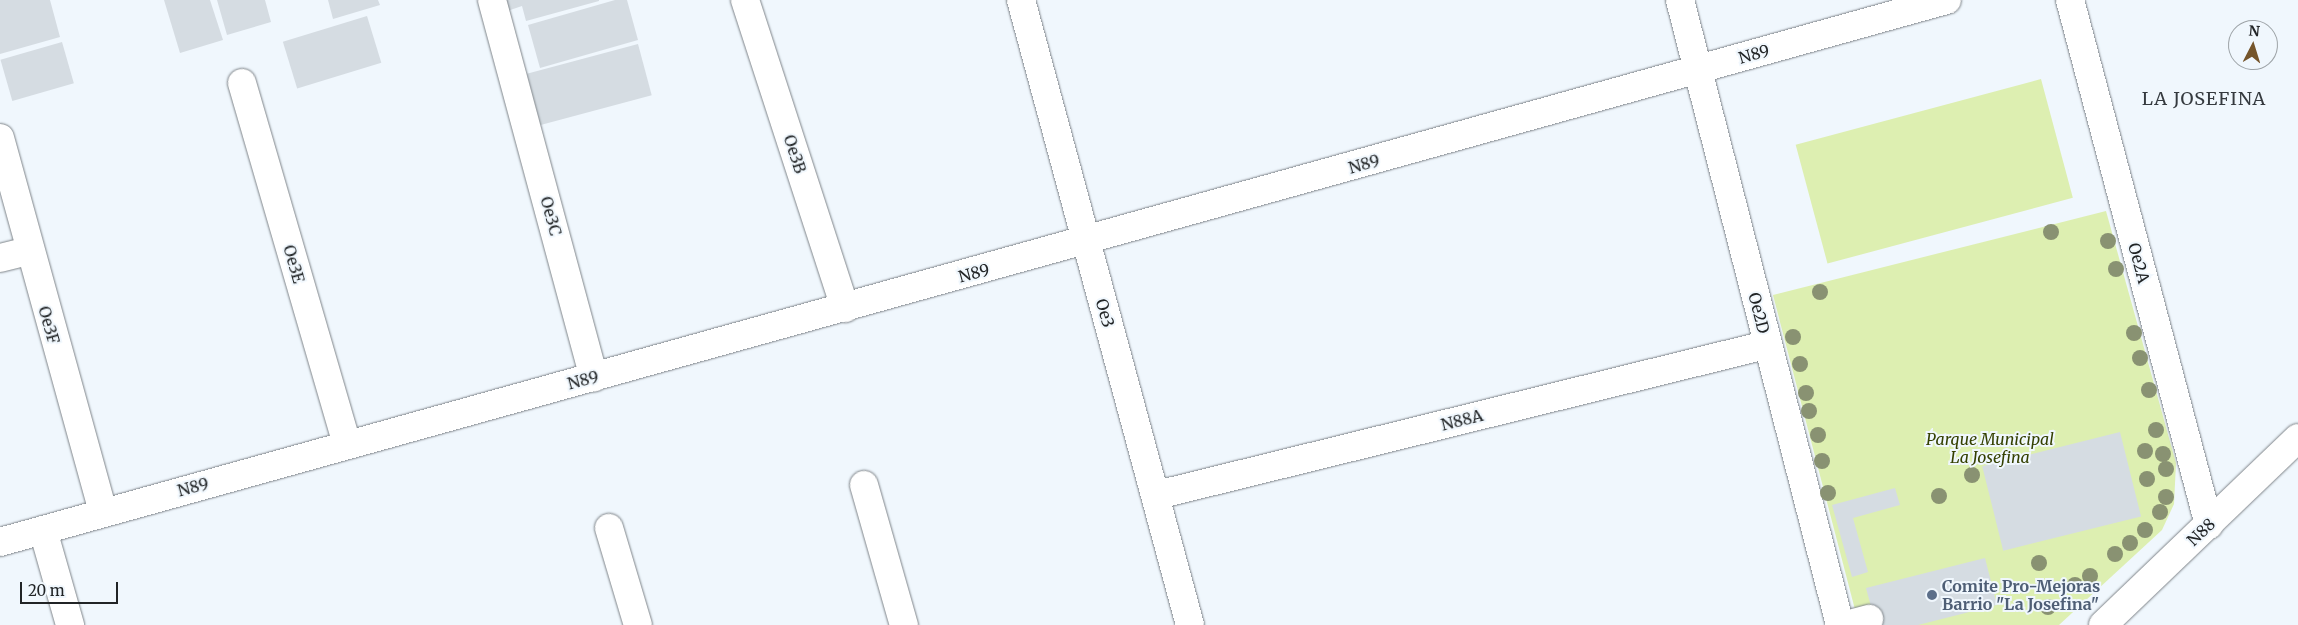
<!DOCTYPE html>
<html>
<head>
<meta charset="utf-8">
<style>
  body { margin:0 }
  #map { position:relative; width:2298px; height:625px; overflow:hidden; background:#f0f7fd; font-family:Merriweather,serif }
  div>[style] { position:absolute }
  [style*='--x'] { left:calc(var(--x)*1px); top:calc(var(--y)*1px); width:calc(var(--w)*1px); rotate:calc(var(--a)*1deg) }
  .green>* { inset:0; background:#ddefb1; transform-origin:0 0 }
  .building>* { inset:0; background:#d5dce2; transform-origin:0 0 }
  .roads { filter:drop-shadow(0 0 1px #7e8489) drop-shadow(0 0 1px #7e8489) }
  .minor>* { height:28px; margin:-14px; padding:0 14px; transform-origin:14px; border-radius:14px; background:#fff }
  .trees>* { width:16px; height:16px; margin:-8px; border-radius:50%; background:#899272 }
  .dots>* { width:14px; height:14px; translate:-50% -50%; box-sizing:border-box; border:2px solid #f0f7fd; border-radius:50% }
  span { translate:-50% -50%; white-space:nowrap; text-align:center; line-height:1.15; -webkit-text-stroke:4px #f0f7fd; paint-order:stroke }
  .street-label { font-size:16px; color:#212426 }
  .park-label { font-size:16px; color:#344000; font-style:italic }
  .service-label { font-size:16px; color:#4e5e75; font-weight:700 }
  .left { translate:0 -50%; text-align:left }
  .neighbourhood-label { font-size:18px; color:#353a3f; letter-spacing:1px }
  .north { position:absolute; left:2228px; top:20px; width:50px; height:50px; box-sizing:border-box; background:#f0f7fd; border:1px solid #9da3a7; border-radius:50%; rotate:5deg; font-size:14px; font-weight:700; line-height:20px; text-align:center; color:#212426 }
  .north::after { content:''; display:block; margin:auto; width:18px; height:22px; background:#75552b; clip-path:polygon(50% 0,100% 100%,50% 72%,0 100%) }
  .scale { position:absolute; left:20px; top:582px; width:98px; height:22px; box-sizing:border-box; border:2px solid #212426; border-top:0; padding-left:6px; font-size:15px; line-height:18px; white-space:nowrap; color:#212426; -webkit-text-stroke:4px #f0f7fd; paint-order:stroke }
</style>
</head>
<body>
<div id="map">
  <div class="green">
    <i style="left:2041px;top:79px;width:123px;height:254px;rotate:75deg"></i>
    <i style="clip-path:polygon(2106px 211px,2176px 463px,2174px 504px,2162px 530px,2059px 625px,1859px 625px,1773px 295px)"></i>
  </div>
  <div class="building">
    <i style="clip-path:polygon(0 0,50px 0,60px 37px,0 54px)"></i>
    <i style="clip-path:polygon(164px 0,210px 0,223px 40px,180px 53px)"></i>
    <i style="clip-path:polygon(217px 0,265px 0,271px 22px,227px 35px)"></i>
    <i style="clip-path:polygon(328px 0,378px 0,380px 5px,333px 19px)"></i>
    <i style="clip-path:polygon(504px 0,599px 0,599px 1px,526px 21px,522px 6px,507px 11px)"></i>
    <i style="clip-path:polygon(615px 0,627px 0,638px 40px,540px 68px,528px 25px)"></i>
    <i style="left:367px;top:16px;width:49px;height:88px;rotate:73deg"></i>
    <i style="left:62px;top:42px;width:43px;height:64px;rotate:74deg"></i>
    <i style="left:638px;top:44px;width:53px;height:115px;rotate:75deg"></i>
    <i style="left:2120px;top:432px;width:87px;height:142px;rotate:76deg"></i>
    <i style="clip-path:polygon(1895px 488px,1900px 505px,1853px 518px,1868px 572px,1852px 577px,1832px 505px)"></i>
    <i style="clip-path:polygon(1985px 558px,1997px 605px,1918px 625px,1876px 625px,1866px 588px)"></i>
  </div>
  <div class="roads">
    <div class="minor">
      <i style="--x:492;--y:0;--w:391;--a:74.9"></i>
      <i style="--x:745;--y:0;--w:324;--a:72"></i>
      <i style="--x:1021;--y:0;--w:647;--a:74.87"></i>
      <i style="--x:1680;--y:0;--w:645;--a:75.64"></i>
      <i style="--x:2070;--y:0;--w:543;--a:75.17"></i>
      <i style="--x:242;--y:83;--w:376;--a:73.8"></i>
      <i style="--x:0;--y:138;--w:388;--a:74.6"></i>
      <i style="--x:0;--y:258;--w:29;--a:-14"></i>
      <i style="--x:864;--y:485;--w:146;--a:74.1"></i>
      <i style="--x:1157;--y:495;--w:627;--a:-13.84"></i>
      <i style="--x:609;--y:528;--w:101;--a:73.4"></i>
      <i style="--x:43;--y:530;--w:99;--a:74.1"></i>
      <i style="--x:0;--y:542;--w:2021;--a:-15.56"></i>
      <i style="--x:1846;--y:625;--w:24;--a:-15"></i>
      <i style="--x:2103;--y:625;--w:270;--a:-43.8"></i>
    </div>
  </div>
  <div class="trees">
    <i style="left:2051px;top:232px"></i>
    <i style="left:2108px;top:241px"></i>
    <i style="left:2116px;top:269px"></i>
    <i style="left:1820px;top:292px"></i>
    <i style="left:2134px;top:333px"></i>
    <i style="left:1793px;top:337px"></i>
    <i style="left:2140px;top:358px"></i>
    <i style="left:1800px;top:364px"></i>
    <i style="left:2149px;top:390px"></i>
    <i style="left:1806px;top:393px"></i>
    <i style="left:1809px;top:411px"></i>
    <i style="left:2156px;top:430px"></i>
    <i style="left:1818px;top:435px"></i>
    <i style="left:2145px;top:451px"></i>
    <i style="left:2163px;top:454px"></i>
    <i style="left:1822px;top:461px"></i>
    <i style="left:2166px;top:469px"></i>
    <i style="left:1972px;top:475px"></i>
    <i style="left:2147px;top:479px"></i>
    <i style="left:1828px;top:493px"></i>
    <i style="left:1939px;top:496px"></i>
    <i style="left:2166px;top:497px"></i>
    <i style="left:2160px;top:512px"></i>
    <i style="left:2145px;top:530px"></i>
    <i style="left:2130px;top:543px"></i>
    <i style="left:2115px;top:554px"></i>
    <i style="left:2039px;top:563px"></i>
    <i style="left:2090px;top:576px"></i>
    <i style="left:2075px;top:585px"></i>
    <i style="left:2048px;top:607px"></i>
  </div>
  <div class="dots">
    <i style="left:1932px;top:595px;background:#5c6f8a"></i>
  </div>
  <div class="street-label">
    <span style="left:1754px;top:54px;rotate:-16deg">N89</span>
    <span style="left:795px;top:154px;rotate:72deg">Oe3B</span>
    <span style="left:1364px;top:164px;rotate:-16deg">N89</span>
    <span style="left:551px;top:216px;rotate:75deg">Oe3C</span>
    <span style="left:2139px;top:263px;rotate:75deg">Oe2A</span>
    <span style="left:294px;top:264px;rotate:74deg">Oe3E</span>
    <span style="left:974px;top:273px;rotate:-15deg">N89</span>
    <span style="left:1105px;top:313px;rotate:74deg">Oe3</span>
    <span style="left:1759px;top:313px;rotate:76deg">Oe2D</span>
    <span style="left:49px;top:325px;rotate:74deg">Oe3F</span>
    <span style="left:583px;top:380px;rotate:-15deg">N89</span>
    <span style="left:1462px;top:420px;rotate:-14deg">N88A</span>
    <span style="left:193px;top:487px;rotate:-15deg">N89</span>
    <span style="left:2201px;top:532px;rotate:-44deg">N88</span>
  </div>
  <div class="park-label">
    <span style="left:1990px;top:448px">Parque Municipal<br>La Josefina</span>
  </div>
  <div class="service-label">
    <span class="left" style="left:1942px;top:595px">Comite Pro-Mejoras<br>Barrio "La Josefina"</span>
  </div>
  <div class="neighbourhood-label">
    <span style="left:2204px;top:99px">LA JOSEFINA</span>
  </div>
  <div class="north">N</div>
  <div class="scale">20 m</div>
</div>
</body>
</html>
